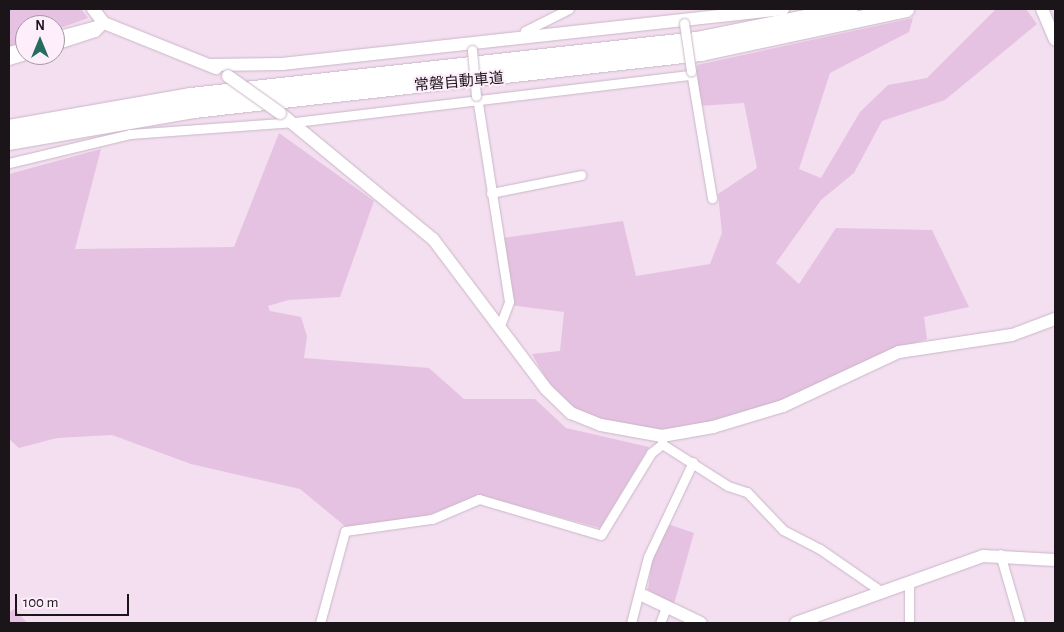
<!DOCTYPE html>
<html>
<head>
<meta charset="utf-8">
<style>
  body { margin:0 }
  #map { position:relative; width:1064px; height:632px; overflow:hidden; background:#f3dff0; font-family:"Alegreya Sans","Noto Sans JP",sans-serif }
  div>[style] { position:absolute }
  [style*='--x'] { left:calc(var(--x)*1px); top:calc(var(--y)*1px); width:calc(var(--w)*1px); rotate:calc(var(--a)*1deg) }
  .green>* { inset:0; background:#e6c2e2 }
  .roads { filter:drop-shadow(0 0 1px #c9b6c6) drop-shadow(0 0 1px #c9b6c6) }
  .street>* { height:9px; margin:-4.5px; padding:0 4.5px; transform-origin:4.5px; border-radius:4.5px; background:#fff }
  .secondary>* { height:12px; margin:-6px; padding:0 6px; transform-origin:6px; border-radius:6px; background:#fff }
  .highway>* { height:16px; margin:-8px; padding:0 8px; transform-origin:8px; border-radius:8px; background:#fff }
  .bridges { filter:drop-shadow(0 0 1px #c9b6c6) drop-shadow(0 0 1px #c9b6c6) }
  .street-bridge>* { height:9px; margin:-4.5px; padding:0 4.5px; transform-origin:4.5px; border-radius:4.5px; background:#fff }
  .secondary-bridge>* { height:12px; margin:-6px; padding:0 6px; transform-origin:6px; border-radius:6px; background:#fff }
  span { translate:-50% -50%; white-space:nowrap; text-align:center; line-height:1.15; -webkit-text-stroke:4px #feeefc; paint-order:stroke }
  .street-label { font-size:15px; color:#1b151a }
  .frame { position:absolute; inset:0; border:10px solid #1b151a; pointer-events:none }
  .north { position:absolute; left:15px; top:15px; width:50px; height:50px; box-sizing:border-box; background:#feeefc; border:1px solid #a397a2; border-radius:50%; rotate:0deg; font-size:14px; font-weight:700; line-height:20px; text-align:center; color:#1b151a }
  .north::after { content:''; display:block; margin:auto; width:18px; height:22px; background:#256b5f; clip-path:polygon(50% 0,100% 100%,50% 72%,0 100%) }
  .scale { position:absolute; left:15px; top:594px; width:114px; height:22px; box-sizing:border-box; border:2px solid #1b151a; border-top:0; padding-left:6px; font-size:15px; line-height:18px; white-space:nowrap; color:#1b151a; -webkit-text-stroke:4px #feeefc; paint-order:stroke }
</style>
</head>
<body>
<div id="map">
  <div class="green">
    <i style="clip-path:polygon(9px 9px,81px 9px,88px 18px,55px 30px,55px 25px,25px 25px,25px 41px,9px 47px)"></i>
    <i style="clip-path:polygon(996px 9px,1026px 9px,1037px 24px,945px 100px,882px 121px,854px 173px,821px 200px,776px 263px,799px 284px,836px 228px,932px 230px,969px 307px,924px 317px,927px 339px,896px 349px,782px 401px,713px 424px,661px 431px,603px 421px,573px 408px,549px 384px,532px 354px,560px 351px,564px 312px,509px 305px,503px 238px,623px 221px,636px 276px,710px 264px,722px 233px,718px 194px,757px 168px,744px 103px,698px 106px,697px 65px,913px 18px,909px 32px,830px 73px,799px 169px,821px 178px,860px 112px,888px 85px,927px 78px)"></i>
    <i style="clip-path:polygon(279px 133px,374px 201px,340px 297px,289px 300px,268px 306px,270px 311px,301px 317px,307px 336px,304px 358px,429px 368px,464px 399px,535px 399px,566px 428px,649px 447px,600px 528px,480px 495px,429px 515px,346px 527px,300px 489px,191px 464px,112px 435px,57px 438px,19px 448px,9px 439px,9px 174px,101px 149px,75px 249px,234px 247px)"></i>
    <i style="clip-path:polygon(668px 524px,694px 533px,674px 604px,648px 590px,652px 558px)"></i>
    <i style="clip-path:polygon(15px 609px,27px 623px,9px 623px,9px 612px)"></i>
  </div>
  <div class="roads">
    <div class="street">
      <i style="--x:55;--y:36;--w:51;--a:-14.9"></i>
      <i style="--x:523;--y:38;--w:7;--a:-74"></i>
      <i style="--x:525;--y:31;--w:49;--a:-26.6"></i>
      <i style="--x:55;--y:45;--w:42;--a:-18"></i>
      <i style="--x:95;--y:32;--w:13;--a:-45"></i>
      <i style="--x:9;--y:51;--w:17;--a:-17"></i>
      <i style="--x:9;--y:60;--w:17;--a:-17"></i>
      <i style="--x:691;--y:71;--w:129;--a:80.6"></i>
      <i style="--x:477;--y:97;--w:207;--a:81.1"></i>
      <i style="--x:509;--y:302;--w:26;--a:111"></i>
      <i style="--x:9;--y:163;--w:124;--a:-13.5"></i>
      <i style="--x:130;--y:134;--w:165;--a:-4.2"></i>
      <i style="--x:295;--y:122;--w:399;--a:-6.8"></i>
      <i style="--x:491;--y:193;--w:92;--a:-11.3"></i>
      <i style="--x:662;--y:439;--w:5;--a:90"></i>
      <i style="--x:662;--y:444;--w:78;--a:32.5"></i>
      <i style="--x:728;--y:486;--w:20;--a:18"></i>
      <i style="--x:747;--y:492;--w:52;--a:46.5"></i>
      <i style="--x:783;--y:530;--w:42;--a:27.2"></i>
      <i style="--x:820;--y:549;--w:75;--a:34.7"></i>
      <i style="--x:1000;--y:554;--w:72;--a:73.8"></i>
      <i style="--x:909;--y:582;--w:41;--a:90"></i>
      <i style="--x:320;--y:623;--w:95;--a:-74.8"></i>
      <i style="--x:345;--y:531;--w:88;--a:-7.9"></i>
      <i style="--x:432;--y:519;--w:51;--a:-23.1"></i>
      <i style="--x:479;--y:499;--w:127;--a:16.4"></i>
      <i style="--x:601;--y:535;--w:96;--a:-58.6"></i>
      <i style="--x:651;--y:453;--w:14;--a:-39"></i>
      <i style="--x:631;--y:623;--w:68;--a:-75.6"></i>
      <i style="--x:648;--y:557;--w:105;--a:-64.7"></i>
      <i style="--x:660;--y:623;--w:17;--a:-69"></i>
    </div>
    <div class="secondary">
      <i style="--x:93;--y:9;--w:18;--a:52"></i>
      <i style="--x:104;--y:23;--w:121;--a:21.9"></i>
      <i style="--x:1042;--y:9;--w:33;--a:67"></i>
      <i style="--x:211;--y:65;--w:71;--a:-0.8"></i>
      <i style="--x:282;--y:64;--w:504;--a:-6.26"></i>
      <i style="--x:280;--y:113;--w:198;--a:39.5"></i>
      <i style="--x:433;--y:239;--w:188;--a:53"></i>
      <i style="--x:546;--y:389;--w:35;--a:44"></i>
      <i style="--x:571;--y:413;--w:32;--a:22"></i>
      <i style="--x:601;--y:425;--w:62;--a:10.2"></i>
      <i style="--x:662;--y:436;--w:52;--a:-10"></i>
      <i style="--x:713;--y:427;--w:73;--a:-16.7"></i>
      <i style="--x:783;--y:406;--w:128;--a:-25"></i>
      <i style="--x:899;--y:352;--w:114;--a:-8.6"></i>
      <i style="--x:1012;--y:335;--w:46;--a:-20.4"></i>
      <i style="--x:642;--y:595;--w:65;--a:25.4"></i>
      <i style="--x:796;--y:623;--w:199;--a:-19.7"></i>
      <i style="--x:983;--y:556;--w:72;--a:3.2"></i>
    </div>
    <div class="highway">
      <i style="--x:9;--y:128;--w:185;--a:-10"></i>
      <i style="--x:191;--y:96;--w:509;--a:-6.32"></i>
      <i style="--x:697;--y:40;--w:156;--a:-11.5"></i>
      <i style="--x:9;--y:142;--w:188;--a:-9.8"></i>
      <i style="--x:194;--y:110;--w:510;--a:-6.41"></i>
      <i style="--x:701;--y:53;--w:210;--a:-12.1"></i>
    </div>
  </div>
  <div class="bridges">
    <div class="street-bridge">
      <i style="--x:684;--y:23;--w:49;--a:81.7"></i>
      <i style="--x:472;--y:50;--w:46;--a:85"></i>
    </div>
    <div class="secondary-bridge">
      <i style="--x:228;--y:76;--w:64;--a:35.4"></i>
    </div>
  </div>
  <div class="street-label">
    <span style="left:459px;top:82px;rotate:-5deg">常磐自動車道</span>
  </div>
  <div class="frame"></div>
  <div class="north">N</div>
  <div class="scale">100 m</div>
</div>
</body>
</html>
